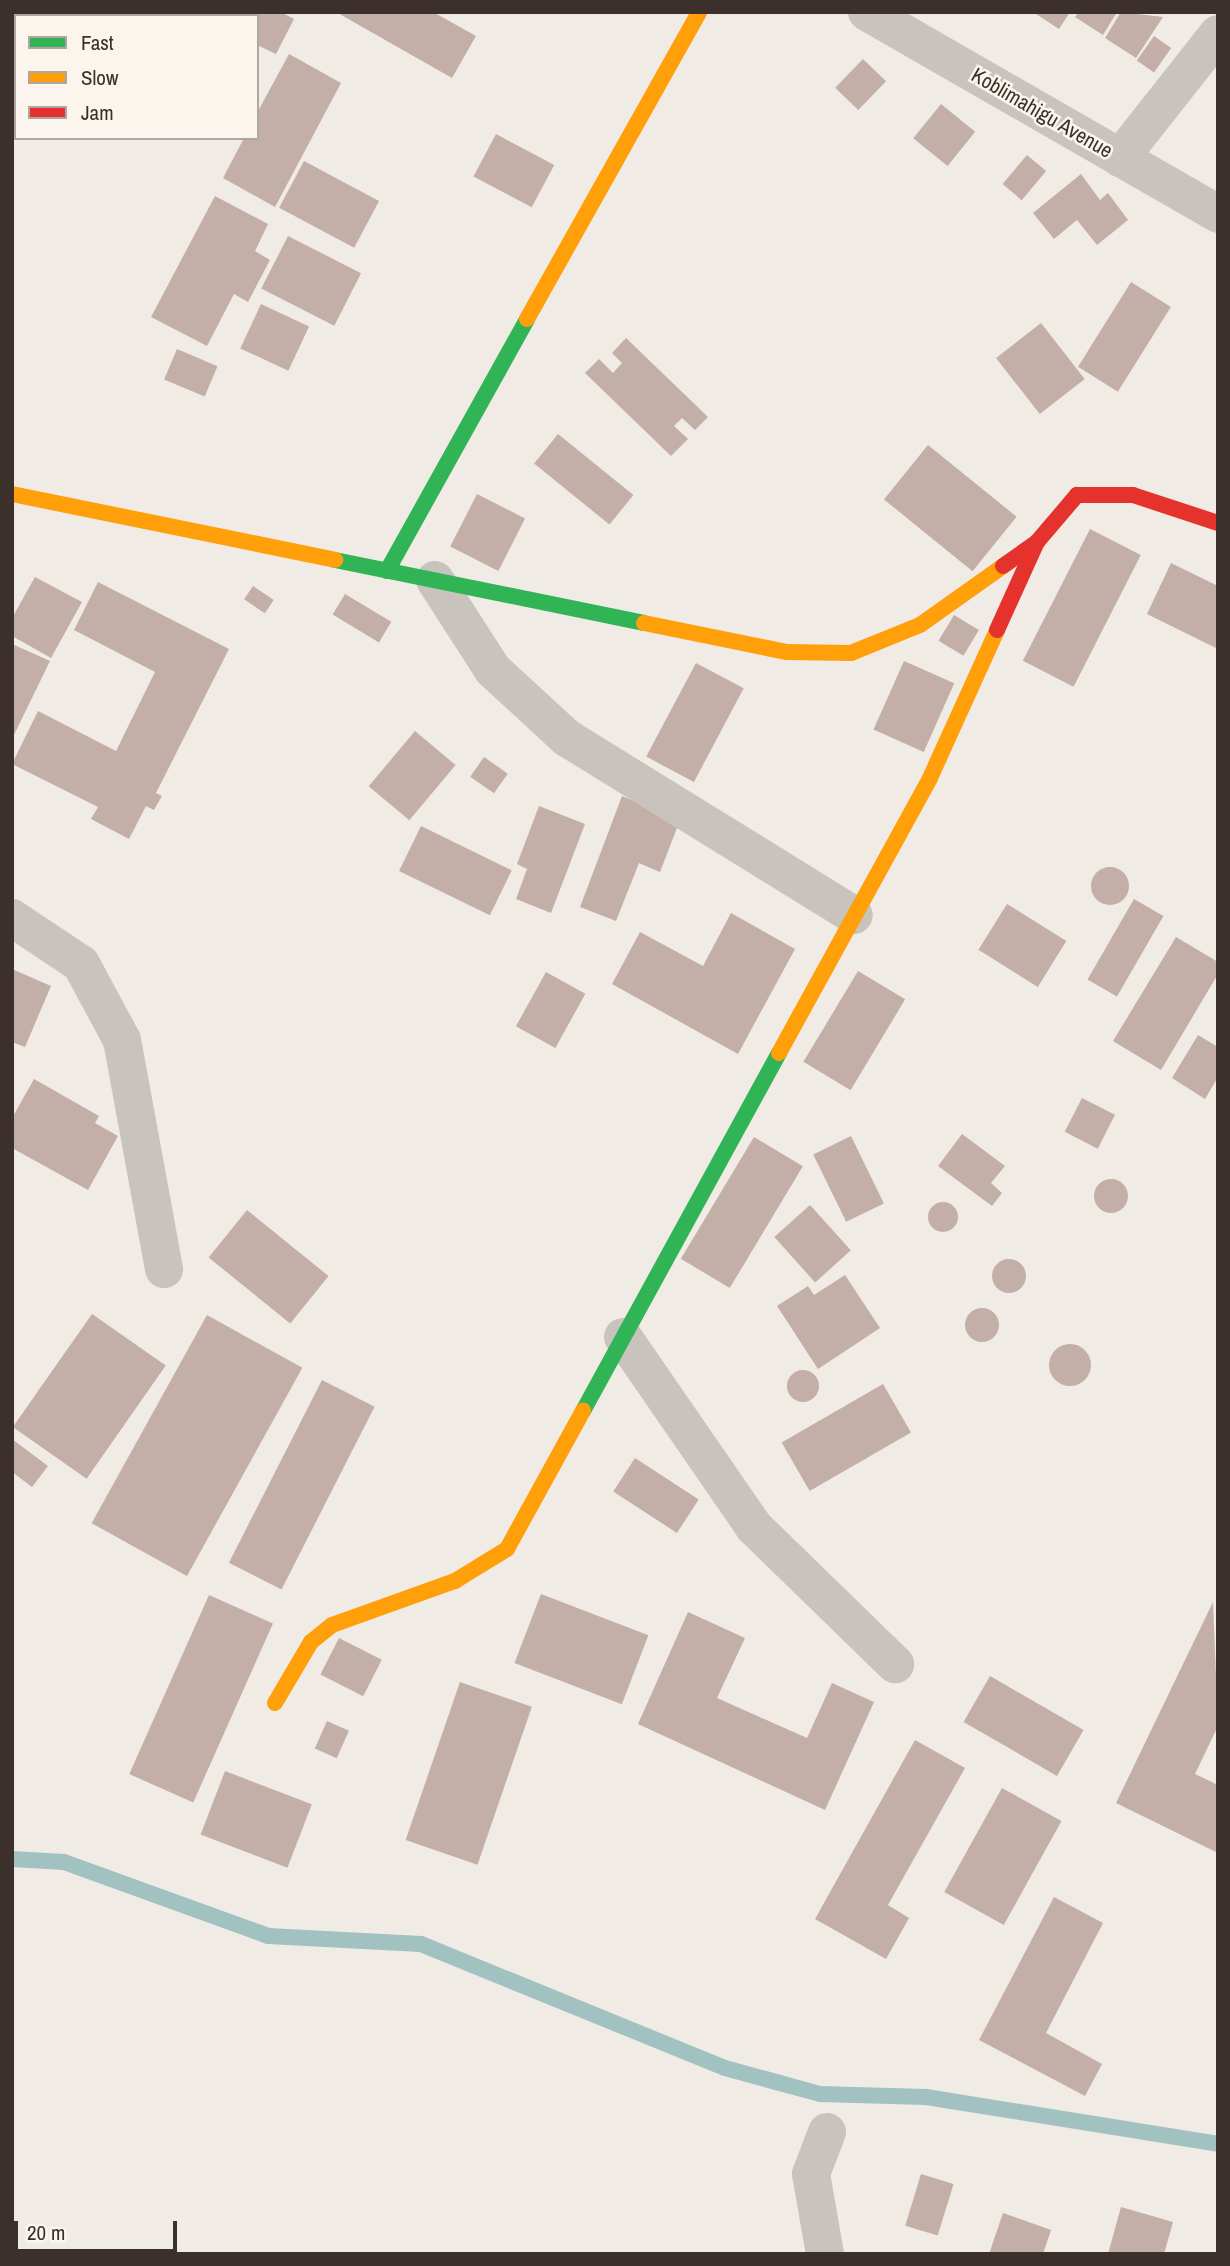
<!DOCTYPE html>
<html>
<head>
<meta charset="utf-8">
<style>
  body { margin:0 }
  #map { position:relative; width:1230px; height:2266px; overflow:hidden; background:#f0ebe5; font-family:"Archivo Narrow",sans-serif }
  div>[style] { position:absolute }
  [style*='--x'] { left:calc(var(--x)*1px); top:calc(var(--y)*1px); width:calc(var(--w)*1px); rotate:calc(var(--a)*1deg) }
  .stream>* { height:16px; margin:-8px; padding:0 8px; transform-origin:8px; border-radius:8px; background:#a1c2c1 }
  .building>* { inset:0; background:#c3afa7; transform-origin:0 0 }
  .round { border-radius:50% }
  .street>* { height:38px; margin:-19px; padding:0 19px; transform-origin:19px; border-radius:19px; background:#c9c3be }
  .fast>* { height:16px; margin:-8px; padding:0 8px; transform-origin:8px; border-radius:8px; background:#30b455 }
  .slow>* { height:16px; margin:-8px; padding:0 8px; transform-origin:8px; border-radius:8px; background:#ff9f0a }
  .jam>* { height:16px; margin:-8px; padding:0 8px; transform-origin:8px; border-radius:8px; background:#e5322d }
  span { translate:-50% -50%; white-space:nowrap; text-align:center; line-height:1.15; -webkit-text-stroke:5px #fbf5ee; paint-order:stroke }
  .street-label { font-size:21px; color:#3b302b }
  .frame { position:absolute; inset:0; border:14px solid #3b302b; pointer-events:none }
  .legend { position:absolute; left:14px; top:14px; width:245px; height:126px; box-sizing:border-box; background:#fbf5ee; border:2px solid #aea6a0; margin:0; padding:9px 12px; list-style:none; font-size:21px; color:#3b302b }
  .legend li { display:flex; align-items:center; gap:14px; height:35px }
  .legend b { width:35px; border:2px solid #aea6a0 }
  .scale { position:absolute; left:14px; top:2221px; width:163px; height:32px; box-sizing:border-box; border:4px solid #3b302b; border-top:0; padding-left:9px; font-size:21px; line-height:24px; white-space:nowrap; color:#3b302b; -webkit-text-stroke:5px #fbf5ee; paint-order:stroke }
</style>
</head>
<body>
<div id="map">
  <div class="stream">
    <i style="--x:12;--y:1859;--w:52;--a:3.3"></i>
    <i style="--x:64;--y:1862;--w:217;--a:19.9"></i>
    <i style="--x:268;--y:1936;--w:153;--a:3"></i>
    <i style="--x:421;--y:1944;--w:328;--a:22.2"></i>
    <i style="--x:725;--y:2068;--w:98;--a:15.3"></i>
    <i style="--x:820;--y:2094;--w:106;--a:1.6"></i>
    <i style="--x:926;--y:2097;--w:296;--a:9.1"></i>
  </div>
  <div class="building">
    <i style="clip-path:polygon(34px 12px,113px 12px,32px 16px)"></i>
    <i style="clip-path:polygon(149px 12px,224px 12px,222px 16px)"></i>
    <i style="clip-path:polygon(229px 12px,281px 12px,294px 19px,276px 54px,257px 45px,257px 16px)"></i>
    <i style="clip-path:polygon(336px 12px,433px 12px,476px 36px,452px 78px)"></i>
    <i style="clip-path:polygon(1033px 12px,1070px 12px,1059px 29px)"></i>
    <i style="clip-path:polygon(1079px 12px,1117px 12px,1103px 35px,1075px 17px)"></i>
    <i style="clip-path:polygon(1121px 12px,1163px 17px,1136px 58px,1105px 38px)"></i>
    <i style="left:1154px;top:36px;width:21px;height:30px;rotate:35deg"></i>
    <i style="clip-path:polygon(289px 54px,341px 83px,275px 207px,223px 178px,244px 138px,257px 138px,257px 113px)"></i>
    <i style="left:863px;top:59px;width:32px;height:40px;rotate:44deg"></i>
    <i style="left:941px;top:104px;width:44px;height:44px;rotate:39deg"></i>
    <i style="left:496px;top:134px;width:66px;height:48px;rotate:28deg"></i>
    <i style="left:1027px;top:155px;width:25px;height:38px;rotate:40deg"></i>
    <i style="left:304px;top:161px;width:85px;height:53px;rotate:28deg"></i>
    <i style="clip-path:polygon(1081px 174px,1100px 200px,1108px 193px,1128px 220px,1097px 245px,1077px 220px,1054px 239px,1033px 213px)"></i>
    <i style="clip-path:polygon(215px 196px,268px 224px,255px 251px,270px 260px,248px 302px,234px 294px,207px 346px,151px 317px)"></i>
    <i style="left:288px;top:236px;width:82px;height:59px;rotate:27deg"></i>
    <i style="left:1131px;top:282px;width:47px;height:100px;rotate:32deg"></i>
    <i style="left:261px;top:304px;width:53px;height:49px;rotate:25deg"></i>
    <i style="left:1041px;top:323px;width:71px;height:57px;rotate:52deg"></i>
    <i style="clip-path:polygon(626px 338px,708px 417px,695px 430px,682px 418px,674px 426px,688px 439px,671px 456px,585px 373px,599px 359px,613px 373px,622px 363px,612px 353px)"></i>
    <i style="left:177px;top:349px;width:44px;height:33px;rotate:23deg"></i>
    <i style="left:558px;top:434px;width:97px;height:38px;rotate:39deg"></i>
    <i style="left:928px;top:445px;width:114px;height:70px;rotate:39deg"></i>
    <i style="left:477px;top:494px;width:54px;height:59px;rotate:27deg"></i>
    <i style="left:1090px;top:529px;width:57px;height:148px;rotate:27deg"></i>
    <i style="clip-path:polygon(1171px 563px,1218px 586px,1218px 649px,1147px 614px)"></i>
    <i style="clip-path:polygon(35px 577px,82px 602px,51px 658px,12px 636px,12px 618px)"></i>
    <i style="clip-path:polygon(98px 582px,229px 649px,156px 793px,162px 796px,154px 810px,146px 806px,129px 839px,91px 819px,98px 807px,12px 764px,38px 711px,116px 751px,155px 672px,74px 630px)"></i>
    <i style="left:253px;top:586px;width:25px;height:16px;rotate:34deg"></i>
    <i style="left:345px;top:594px;width:54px;height:24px;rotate:31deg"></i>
    <i style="left:954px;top:615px;width:29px;height:30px;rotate:31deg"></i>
    <i style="clip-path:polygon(12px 644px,50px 661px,12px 739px)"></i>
    <i style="left:904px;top:661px;width:55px;height:75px;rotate:24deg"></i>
    <i style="left:696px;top:663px;width:54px;height:106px;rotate:28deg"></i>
    <i style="left:415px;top:731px;width:53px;height:72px;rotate:40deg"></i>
    <i style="left:484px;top:757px;width:29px;height:24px;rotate:35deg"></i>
    <i style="clip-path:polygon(622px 796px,680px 820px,660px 872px,639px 863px,616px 921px,580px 907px)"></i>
    <i style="clip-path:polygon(539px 806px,585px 824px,551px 913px,516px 899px,527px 869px,517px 864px)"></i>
    <i style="left:421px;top:826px;width:101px;height:50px;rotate:26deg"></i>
    <i class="round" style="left:1091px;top:867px;width:38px;height:38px"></i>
    <i style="left:1134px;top:899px;width:34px;height:93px;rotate:30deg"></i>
    <i style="left:1007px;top:904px;width:70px;height:54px;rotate:32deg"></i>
    <i style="clip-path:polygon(731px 913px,795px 949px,738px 1054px,612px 984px,640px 932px,703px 966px)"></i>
    <i style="clip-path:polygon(1176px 937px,1218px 962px,1218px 974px,1161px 1070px,1113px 1041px)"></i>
    <i style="clip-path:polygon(12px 969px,51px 986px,25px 1047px,12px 1042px)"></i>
    <i style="left:858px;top:971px;width:55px;height:106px;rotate:31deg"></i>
    <i style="left:546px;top:972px;width:45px;height:62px;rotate:29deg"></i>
    <i style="clip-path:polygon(1198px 1035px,1218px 1047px,1218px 1077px,1205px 1099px,1172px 1078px)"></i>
    <i style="clip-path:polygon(34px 1079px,99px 1116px,95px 1123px,118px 1136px,88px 1190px,12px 1148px,12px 1118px)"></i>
    <i style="left:1082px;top:1098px;width:37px;height:38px;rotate:27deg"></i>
    <i style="clip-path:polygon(962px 1134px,1005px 1166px,991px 1183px,1002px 1193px,992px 1206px,938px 1166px)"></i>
    <i style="left:851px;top:1136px;width:75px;height:42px;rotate:64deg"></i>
    <i style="left:754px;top:1137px;width:57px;height:142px;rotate:31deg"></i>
    <i class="round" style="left:1094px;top:1179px;width:34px;height:34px"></i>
    <i class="round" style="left:928px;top:1202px;width:30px;height:30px"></i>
    <i style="left:810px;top:1205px;width:61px;height:48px;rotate:48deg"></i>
    <i style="left:247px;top:1210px;width:105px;height:61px;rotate:39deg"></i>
    <i class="round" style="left:992px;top:1259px;width:34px;height:34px"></i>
    <i style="clip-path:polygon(845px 1275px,880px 1328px,818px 1369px,777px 1306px,808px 1286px,814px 1295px)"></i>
    <i class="round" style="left:965px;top:1308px;width:34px;height:34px"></i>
    <i style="left:92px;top:1314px;width:90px;height:138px;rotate:35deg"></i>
    <i style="left:207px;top:1315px;width:109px;height:238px;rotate:29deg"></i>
    <i class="round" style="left:1049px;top:1344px;width:42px;height:42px"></i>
    <i class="round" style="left:787px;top:1370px;width:32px;height:32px"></i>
    <i style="left:322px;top:1380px;width:59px;height:205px;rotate:27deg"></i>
    <i style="left:883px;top:1384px;width:56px;height:117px;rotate:60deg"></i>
    <i style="clip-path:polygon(12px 1439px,48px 1466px,32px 1487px,12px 1472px)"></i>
    <i style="left:635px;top:1458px;width:76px;height:40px;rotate:33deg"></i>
    <i style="left:541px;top:1594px;width:115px;height:74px;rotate:21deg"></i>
    <i style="left:209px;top:1595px;width:70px;height:196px;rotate:24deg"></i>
    <i style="clip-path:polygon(1213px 1602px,1218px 1726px,1195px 1774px,1218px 1785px,1218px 1853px,1116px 1803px)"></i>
    <i style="clip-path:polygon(688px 1612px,745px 1638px,717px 1698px,807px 1738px,832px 1683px,874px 1702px,825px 1810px,638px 1724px)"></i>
    <i style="left:339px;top:1638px;width:48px;height:41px;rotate:27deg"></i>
    <i style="left:990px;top:1676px;width:108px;height:53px;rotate:30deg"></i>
    <i style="left:460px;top:1682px;width:76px;height:167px;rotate:19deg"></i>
    <i style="left:327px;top:1721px;width:24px;height:30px;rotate:24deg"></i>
    <i style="clip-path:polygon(915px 1740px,965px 1768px,888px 1905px,909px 1918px,886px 1959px,815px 1919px)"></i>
    <i style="left:225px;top:1771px;width:93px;height:68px;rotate:21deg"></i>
    <i style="left:1002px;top:1788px;width:68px;height:119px;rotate:29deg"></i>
    <i style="clip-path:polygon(1054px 1897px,1103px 1923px,1046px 2033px,1102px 2064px,1085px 2096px,979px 2040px)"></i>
    <i style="left:921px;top:2174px;width:34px;height:54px;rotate:17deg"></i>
    <i style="clip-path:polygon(1121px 2207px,1173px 2222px,1164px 2254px,1108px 2254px)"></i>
    <i style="clip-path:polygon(1003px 2213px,1051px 2230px,1043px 2254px,989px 2254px)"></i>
  </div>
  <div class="street">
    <i style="--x:867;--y:12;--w:405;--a:29.9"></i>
    <i style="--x:1120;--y:158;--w:158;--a:-51.7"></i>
    <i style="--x:435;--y:580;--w:107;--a:57.2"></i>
    <i style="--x:493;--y:670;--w:100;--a:42.6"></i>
    <i style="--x:567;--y:738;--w:337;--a:31.7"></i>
    <i style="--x:12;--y:918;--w:83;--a:33.7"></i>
    <i style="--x:81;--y:964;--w:86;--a:61.7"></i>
    <i style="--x:122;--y:1040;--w:233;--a:79.6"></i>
    <i style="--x:623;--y:1337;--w:231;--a:55.4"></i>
    <i style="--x:754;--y:1527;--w:197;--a:44.2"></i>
    <i style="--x:825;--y:2254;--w:81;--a:-99.9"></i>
    <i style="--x:811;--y:2174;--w:45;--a:-69.1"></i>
  </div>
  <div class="fast">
    <i style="--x:335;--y:560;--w:315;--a:11.5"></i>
    <i style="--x:387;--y:571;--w:288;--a:-60.9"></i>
    <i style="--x:583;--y:1411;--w:408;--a:-61.3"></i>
  </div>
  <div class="slow">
    <i style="--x:527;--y:319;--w:352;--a:-60.7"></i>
    <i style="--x:12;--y:494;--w:330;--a:11.5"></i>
    <i style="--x:644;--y:623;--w:146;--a:11.5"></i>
    <i style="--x:787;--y:652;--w:64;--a:0.9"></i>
    <i style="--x:851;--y:653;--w:74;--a:-22.1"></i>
    <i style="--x:920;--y:625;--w:102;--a:-35.4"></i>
    <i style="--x:779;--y:1053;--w:314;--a:-61.2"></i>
    <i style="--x:930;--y:778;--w:162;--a:-65.6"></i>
    <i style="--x:275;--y:1703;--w:71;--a:-59.5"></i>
    <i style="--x:311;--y:1642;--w:27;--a:-39"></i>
    <i style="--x:332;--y:1625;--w:131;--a:-19.7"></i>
    <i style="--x:455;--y:1581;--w:61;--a:-31.6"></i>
    <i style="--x:507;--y:1549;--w:158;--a:-61.2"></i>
  </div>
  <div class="jam">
    <i style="--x:1003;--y:566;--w:42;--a:-35.2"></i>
    <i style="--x:1037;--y:542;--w:62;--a:-49.6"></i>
    <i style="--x:1077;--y:495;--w:56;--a:0"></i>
    <i style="--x:1133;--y:495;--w:89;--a:18.2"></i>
    <i style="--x:997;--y:630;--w:97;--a:-65.6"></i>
  </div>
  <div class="street-label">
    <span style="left:1042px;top:113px;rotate:30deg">Koblimahigu Avenue</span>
  </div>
  <div class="frame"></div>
  <ul class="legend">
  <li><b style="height:9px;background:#30b455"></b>Fast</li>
  <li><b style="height:9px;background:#ff9f0a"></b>Slow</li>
  <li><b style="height:9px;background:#e5322d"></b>Jam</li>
  </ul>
  <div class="scale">20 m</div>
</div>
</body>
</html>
